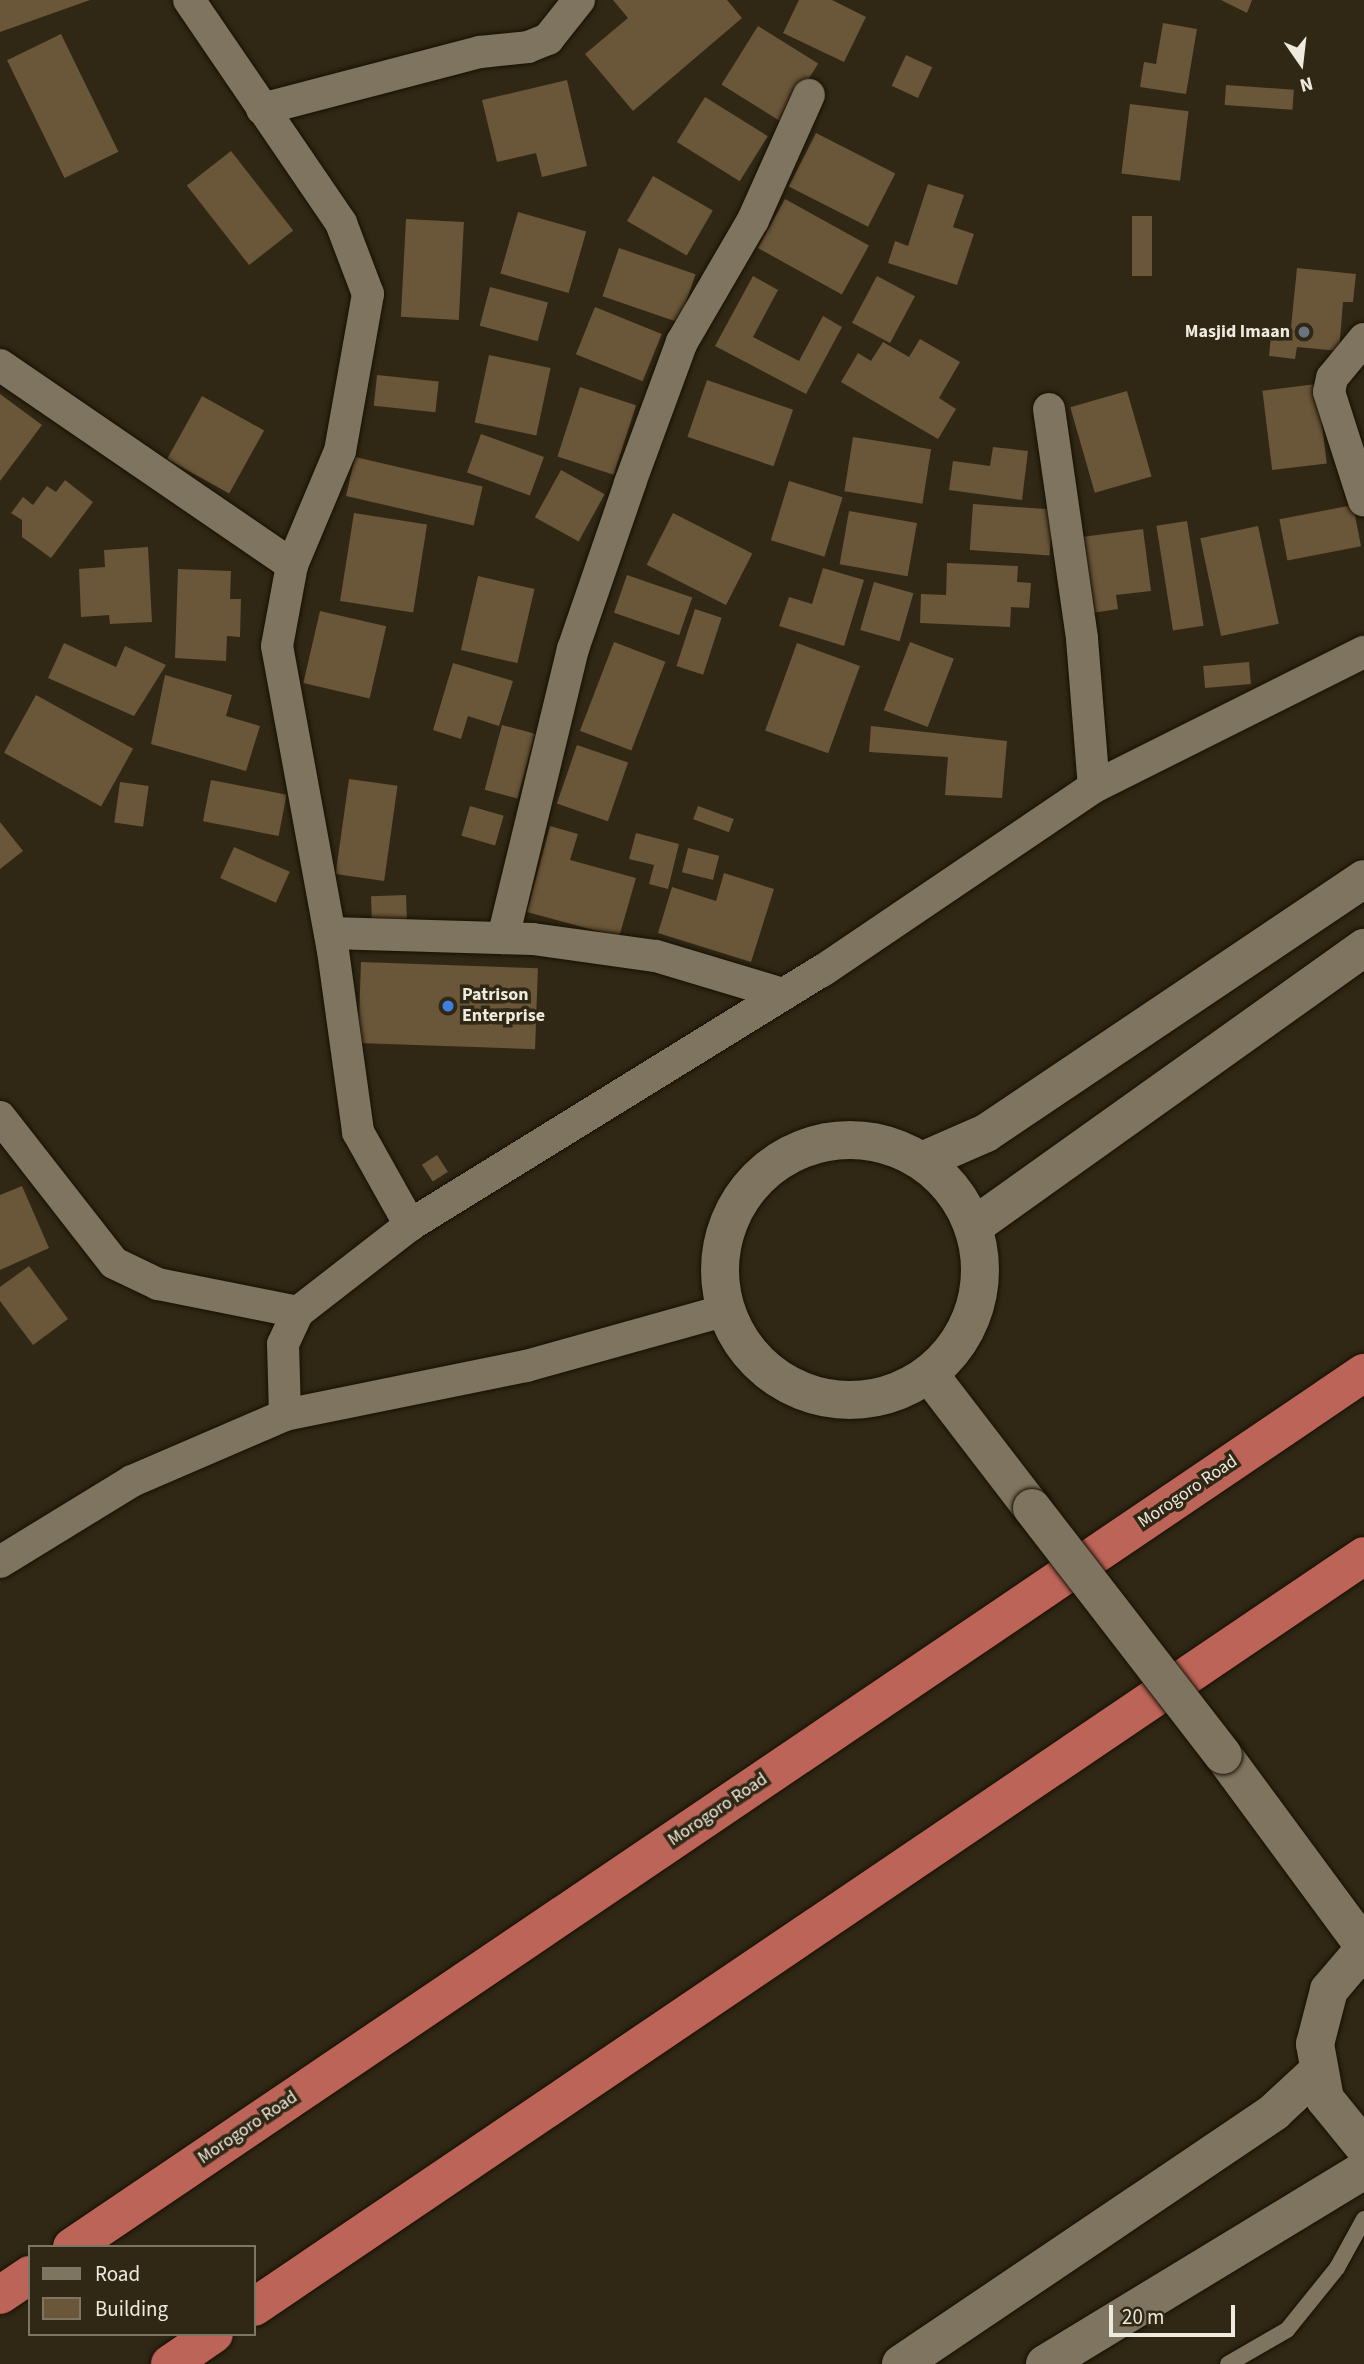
<!DOCTYPE html>
<html>
<head>
<meta charset="utf-8">
<style>
  body { margin:0 }
  #map { position:relative; width:1364px; height:2364px; overflow:hidden; background:#302815; font-family:"Source Sans 3",sans-serif }
  div>[style] { position:absolute }
  [style*='--x'] { left:calc(var(--x)*1px); top:calc(var(--y)*1px); width:calc(var(--w)*1px); rotate:calc(var(--a)*1deg) }
  .building>* { inset:0; background:#6a5638; transform-origin:0 0 }
  .roads { filter:drop-shadow(0 0 2px #181001) drop-shadow(0 0 2px #181001) }
  .service>* { height:16px; margin:-8px; padding:0 8px; transform-origin:8px; border-radius:8px; background:#7e745f }
  .minor>* { height:32px; margin:-16px; padding:0 16px; transform-origin:16px; border-radius:16px; background:#7e745f }
  .tertiary>* { height:38px; margin:-19px; padding:0 19px; transform-origin:19px; border-radius:19px; background:#7e745f }
  .tertiary>.ring { margin:-19px; padding:0; box-sizing:content-box; background:none; border:38px solid #7e745f; border-radius:50% }
  .trunk>* { height:38px; margin:-19px; padding:0 19px; transform-origin:19px; border-radius:19px; background:#bd6458 }
  .bridges { filter:drop-shadow(0 0 2px #181001) drop-shadow(0 0 2px #181001) }
  .tertiary-bridge>* { height:38px; margin:-19px; padding:0 19px; transform-origin:19px; border-radius:19px; background:#7e745f }
  .dots>* { width:19px; height:19px; translate:-50% -50%; box-sizing:border-box; border:4px solid #302815; border-radius:50% }
  span { translate:-50% -50%; white-space:nowrap; text-align:center; line-height:1.15; -webkit-text-stroke:7px #302815; paint-order:stroke }
  .poi-label { font-size:18px; color:#efeade; font-weight:700 }
  .right { translate:-100% -50%; text-align:right }
  .left { translate:0 -50%; text-align:left }
  .street-label { font-size:18px; color:#efeade }
  .legend { position:absolute; left:28px; top:2245px; width:228px; height:91px; box-sizing:border-box; background:#302815; border:2px solid #7c7665; margin:0; padding:9px 12px; list-style:none; font-size:21px; color:#efeade }
  .legend li { display:flex; align-items:center; gap:14px; height:35px }
  .legend b { width:35px; border:2px solid #7c7665 }
  .north { position:absolute; left:1266px; top:28px; width:70px; height:70px; -webkit-text-stroke:5px #302815; paint-order:stroke; rotate:166deg; font-size:19px; font-weight:700; line-height:28px; text-align:center; color:#efeade }
  .north::after { content:''; display:block; margin:auto; width:24px; height:32px; background:#efeade; clip-path:polygon(50% 0,100% 100%,50% 72%,0 100%) }
  .scale { position:absolute; left:1109px; top:2305px; width:126px; height:32px; box-sizing:border-box; border:4px solid #efeade; border-top:0; padding-left:9px; font-size:21px; line-height:24px; white-space:nowrap; color:#efeade; -webkit-text-stroke:5px #302815; paint-order:stroke }
</style>
</head>
<body>
<div id="map">
  <div class="building">
    <i style="clip-path:polygon(0 0,90px 0,0 32px)"></i>
    <i style="clip-path:polygon(613px 0,727px 0,742px 18px,633px 111px,585px 54px,628px 18px)"></i>
    <i style="clip-path:polygon(799px 0,832px 0,866px 17px,844px 62px,783px 33px)"></i>
    <i style="clip-path:polygon(1221px 0,1252px 0,1247px 13px)"></i>
    <i style="clip-path:polygon(1163px 23px,1197px 29px,1186px 94px,1140px 87px,1144px 62px,1156px 64px)"></i>
    <i style="left:758px;top:26px;width:71px;height:69px;rotate:32deg"></i>
    <i style="left:61px;top:34px;width:131px;height:60px;rotate:64deg"></i>
    <i style="left:906px;top:55px;width:29px;height:34px;rotate:25deg"></i>
    <i style="clip-path:polygon(567px 80px,587px 166px,542px 177px,536px 153px,497px 162px,482px 100px)"></i>
    <i style="left:1226px;top:85px;width:68px;height:20px;rotate:4deg"></i>
    <i style="left:705px;top:97px;width:74px;height:53px;rotate:32deg"></i>
    <i style="left:1130px;top:104px;width:59px;height:70px;rotate:7deg"></i>
    <i style="left:816px;top:133px;width:89px;height:60px;rotate:27deg"></i>
    <i style="left:231px;top:151px;width:101px;height:56px;rotate:52deg"></i>
    <i style="left:653px;top:176px;width:69px;height:52px;rotate:30deg"></i>
    <i style="clip-path:polygon(928px 184px,964px 195px,953px 227px,974px 234px,957px 285px,888px 263px,895px 241px,908px 246px)"></i>
    <i style="left:785px;top:199px;width:96px;height:56px;rotate:29deg"></i>
    <i style="left:518px;top:212px;width:71px;height:64px;rotate:16deg"></i>
    <i style="left:1132px;top:216px;width:20px;height:60px"></i>
    <i style="left:406px;top:219px;width:58px;height:98px;rotate:3deg"></i>
    <i style="left:619px;top:248px;width:81px;height:51px;rotate:19deg"></i>
    <i style="clip-path:polygon(1297px 268px,1356px 274px,1353px 302px,1343px 302px,1339px 351px,1297px 347px,1295px 359px,1269px 356px,1272px 325px,1291px 327px)"></i>
    <i style="clip-path:polygon(753px 276px,778px 290px,753px 337px,799px 361px,823px 316px,842px 327px,806px 394px,715px 346px)"></i>
    <i style="left:877px;top:276px;width:43px;height:53px;rotate:28deg"></i>
    <i style="left:490px;top:287px;width:60px;height:40px;rotate:15deg"></i>
    <i style="left:595px;top:307px;width:72px;height:51px;rotate:22deg"></i>
    <i style="clip-path:polygon(920px 339px,960px 362px,939px 398px,956px 409px,938px 439px,841px 382px,858px 353px,871px 361px,883px 342px,909px 357px)"></i>
    <i style="left:489px;top:355px;width:63px;height:69px;rotate:12deg"></i>
    <i style="left:377px;top:375px;width:62px;height:31px;rotate:6deg"></i>
    <i style="left:707px;top:380px;width:91px;height:60px;rotate:19deg"></i>
    <i style="left:1317px;top:384px;width:80px;height:55px;rotate:83deg"></i>
    <i style="left:580px;top:387px;width:59px;height:73px;rotate:18deg"></i>
    <i style="left:1127px;top:391px;width:89px;height:59px;rotate:74deg"></i>
    <i style="clip-path:polygon(0 394px,42px 425px,0 481px)"></i>
    <i style="left:202px;top:396px;width:71px;height:72px;rotate:29deg"></i>
    <i style="left:481px;top:434px;width:67px;height:41px;rotate:20deg"></i>
    <i style="left:853px;top:437px;width:79px;height:55px;rotate:9deg"></i>
    <i style="clip-path:polygon(993px 447px,1028px 451px,1022px 500px,949px 490px,953px 461px,990px 466px)"></i>
    <i style="left:355px;top:457px;width:131px;height:40px;rotate:13deg"></i>
    <i style="left:561px;top:470px;width:50px;height:54px;rotate:29deg"></i>
    <i style="clip-path:polygon(65px 480px,93px 502px,51px 558px,22px 537px,22px 520px,11px 513px,23px 497px,33px 505px,47px 486px,56px 492px)"></i>
    <i style="left:789px;top:481px;width:56px;height:62px;rotate:17deg"></i>
    <i style="left:973px;top:504px;width:80px;height:46px;rotate:4deg"></i>
    <i style="left:1353px;top:505px;width:42px;height:75px;rotate:79deg"></i>
    <i style="left:849px;top:511px;width:69px;height:54px;rotate:10deg"></i>
    <i style="left:354px;top:513px;width:74px;height:89px;rotate:9deg"></i>
    <i style="left:673px;top:513px;width:89px;height:58px;rotate:27deg"></i>
    <i style="left:1187px;top:521px;width:106px;height:31px;rotate:81deg"></i>
    <i style="left:1258px;top:526px;width:100px;height:59px;rotate:78deg"></i>
    <i style="clip-path:polygon(1143px 529px,1151px 591px,1116px 595px,1118px 609px,1092px 613px,1082px 537px)"></i>
    <i style="clip-path:polygon(148px 547px,152px 622px,110px 624px,109px 615px,81px 617px,79px 569px,105px 567px,104px 550px)"></i>
    <i style="clip-path:polygon(947px 563px,1018px 566px,1017px 582px,1031px 583px,1029px 608px,1011px 607px,1010px 627px,920px 623px,921px 594px,946px 595px)"></i>
    <i style="clip-path:polygon(823px 568px,864px 580px,844px 646px,779px 626px,789px 597px,812px 604px)"></i>
    <i style="clip-path:polygon(178px 569px,231px 571px,230px 599px,241px 599px,240px 637px,227px 636px,226px 661px,175px 658px)"></i>
    <i style="left:627px;top:575px;width:69px;height:40px;rotate:19deg"></i>
    <i style="left:478px;top:576px;width:58px;height:76px;rotate:13deg"></i>
    <i style="left:874px;top:582px;width:41px;height:50px;rotate:16deg"></i>
    <i style="left:695px;top:609px;width:28px;height:60px;rotate:18deg"></i>
    <i style="left:320px;top:611px;width:68px;height:74px;rotate:13deg"></i>
    <i style="left:614px;top:642px;width:55px;height:95px;rotate:21deg"></i>
    <i style="left:910px;top:642px;width:47px;height:73px;rotate:21deg"></i>
    <i style="clip-path:polygon(64px 643px,116px 667px,125px 646px,166px 665px,134px 716px,48px 678px)"></i>
    <i style="left:797px;top:643px;width:67px;height:93px;rotate:20deg"></i>
    <i style="left:1249px;top:662px;width:22px;height:46px;rotate:85deg"></i>
    <i style="clip-path:polygon(453px 663px,513px 681px,499px 726px,468px 716px,461px 739px,433px 730px)"></i>
    <i style="clip-path:polygon(165px 675px,232px 695px,226px 716px,260px 726px,246px 771px,151px 744px)"></i>
    <i style="left:36px;top:695px;width:111px;height:66px;rotate:29deg"></i>
    <i style="left:502px;top:725px;width:34px;height:67px;rotate:15deg"></i>
    <i style="clip-path:polygon(871px 726px,1007px 741px,1002px 798px,945px 795px,948px 757px,869px 752px)"></i>
    <i style="left:577px;top:745px;width:54px;height:62px;rotate:19deg"></i>
    <i style="left:349px;top:779px;width:49px;height:96px;rotate:8deg"></i>
    <i style="left:211px;top:780px;width:77px;height:42px;rotate:11deg"></i>
    <i style="left:120px;top:782px;width:29px;height:41px;rotate:8deg"></i>
    <i style="left:470px;top:806px;width:35px;height:31px;rotate:16deg"></i>
    <i style="left:698px;top:806px;width:38px;height:14px;rotate:20deg"></i>
    <i style="clip-path:polygon(0 822px,23px 851px,0 869px)"></i>
    <i style="clip-path:polygon(550px 826px,578px 834px,570px 860px,636px 878px,619px 937px,527px 912px)"></i>
    <i style="clip-path:polygon(636px 833px,679px 844px,668px 889px,649px 884px,654px 865px,629px 859px)"></i>
    <i style="left:234px;top:847px;width:61px;height:34px;rotate:24deg"></i>
    <i style="left:688px;top:848px;width:32px;height:25px;rotate:14deg"></i>
    <i style="clip-path:polygon(724px 873px,774px 889px,751px 962px,658px 933px,672px 887px,716px 901px)"></i>
    <i style="left:406px;top:895px;width:26px;height:35px;rotate:88deg"></i>
    <i style="left:361px;top:962px;width:177px;height:81px;rotate:2deg"></i>
    <i style="left:437px;top:1155px;width:20px;height:18px;rotate:57deg"></i>
    <i style="clip-path:polygon(22px 1186px,49px 1248px,0 1270px,0 1195px)"></i>
    <i style="clip-path:polygon(29px 1266px,68px 1319px,33px 1345px,0 1301px,0 1287px)"></i>
  </div>
  <div class="roads">
    <div class="service">
      <i style="--x:1228;--y:2364;--w:68;--a:-30"></i>
      <i style="--x:1287;--y:2330;--w:80;--a:-51.1"></i>
      <i style="--x:1337;--y:2268;--w:56;--a:-61.1"></i>
    </div>
    <div class="minor">
      <i style="--x:189;--y:0;--w:270;--a:55.7"></i>
      <i style="--x:341;--y:223;--w:76;--a:69.2"></i>
      <i style="--x:368;--y:294;--w:159;--a:100.1"></i>
      <i style="--x:340;--y:451;--w:124;--a:112.8"></i>
      <i style="--x:292;--y:565;--w:82;--a:100.5"></i>
      <i style="--x:277;--y:646;--w:310;--a:79.6"></i>
      <i style="--x:333;--y:951;--w:183;--a:82.1"></i>
      <i style="--x:358;--y:1132;--w:107;--a:60.8"></i>
      <i style="--x:262;--y:109;--w:225;--a:-14.7"></i>
      <i style="--x:480;--y:52;--w:48;--a:-5.9"></i>
      <i style="--x:528;--y:47;--w:22;--a:-22"></i>
      <i style="--x:548;--y:39;--w:50;--a:-51.5"></i>
      <i style="--x:1364;--y:339;--w:50;--a:129.4"></i>
      <i style="--x:1332;--y:378;--w:14;--a:102"></i>
      <i style="--x:1329;--y:392;--w:114;--a:72.2"></i>
      <i style="--x:0;--y:365;--w:354;--a:34.4"></i>
      <i style="--x:1049;--y:409;--w:232;--a:81.8"></i>
      <i style="--x:1082;--y:639;--w:148;--a:85.4"></i>
      <i style="--x:330;--y:933;--w:203;--a:1.7"></i>
      <i style="--x:533;--y:939;--w:124;--a:7.9"></i>
      <i style="--x:656;--y:956;--w:133;--a:16.7"></i>
      <i style="--x:503;--y:938;--w:297;--a:-76.4"></i>
      <i style="--x:573;--y:649;--w:176;--a:-71"></i>
      <i style="--x:630;--y:483;--w:150;--a:-69.8"></i>
      <i style="--x:682;--y:342;--w:141;--a:-59.8"></i>
      <i style="--x:753;--y:220;--w:137;--a:-65.9"></i>
      <i style="--x:0;--y:1117;--w:185;--a:52"></i>
      <i style="--x:114;--y:1263;--w:49;--a:25.5"></i>
      <i style="--x:158;--y:1284;--w:143;--a:11.3"></i>
      <i style="--x:285;--y:1415;--w:71;--a:-91.6"></i>
      <i style="--x:283;--y:1344;--w:35;--a:-65"></i>
      <i style="--x:298;--y:1312;--w:142;--a:-37.8"></i>
      <i style="--x:410;--y:1225;--w:484;--a:-31.7"></i>
      <i style="--x:822;--y:971;--w:328;--a:-34.1"></i>
      <i style="--x:1094;--y:787;--w:302;--a:-26.6"></i>
      <i style="--x:0;--y:1562;--w:155;--a:-31.5"></i>
      <i style="--x:132;--y:1481;--w:167;--a:-23.3"></i>
      <i style="--x:285;--y:1415;--w:246;--a:-11.5"></i>
      <i style="--x:526;--y:1366;--w:208;--a:-15.6"></i>
    </div>
    <div class="tertiary">
      <i class="ring" style="left:720px;top:1140px;width:222px;height:222px"></i>
      <i style="--x:922;--y:1161;--w:70;--a:-23.6"></i>
      <i style="--x:986;--y:1133;--w:455;--a:-33.9"></i>
      <i style="--x:974;--y:1226;--w:479;--a:-35.5"></i>
      <i style="--x:929;--y:1374;--w:169;--a:52.5"></i>
      <i style="--x:1223;--y:1755;--w:237;--a:53.6"></i>
      <i style="--x:1364;--y:1949;--w:54;--a:130.5"></i>
      <i style="--x:1329;--y:1990;--w:56;--a:104.5"></i>
      <i style="--x:1315;--y:2044;--w:56;--a:79.7"></i>
      <i style="--x:1325;--y:2099;--w:62;--a:50.9"></i>
      <i style="--x:901;--y:2364;--w:450;--a:-34"></i>
      <i style="--x:1274;--y:2112;--w:59;--a:-42.9"></i>
      <i style="--x:1045;--y:2364;--w:373;--a:-31.3"></i>
    </div>
    <div class="trunk">
      <i style="--x:72;--y:2247;--w:1560;--a:-34.08"></i>
      <i style="--x:0;--y:2295;--w:36;--a:-34"></i>
      <i style="--x:254;--y:2307;--w:1340;--a:-34.08"></i>
      <i style="--x:170;--y:2364;--w:53;--a:-34.3"></i>
    </div>
  </div>
  <div class="bridges">
    <div class="tertiary-bridge">
      <i style="--x:1032;--y:1508;--w:312;--a:52.3"></i>
    </div>
  </div>
  <div class="dots">
    <i style="left:1304px;top:332px;background:#6b7280"></i>
    <i style="left:448px;top:1006px;background:#3f7fe0"></i>
  </div>
  <div class="poi-label">
    <span class="right" style="left:1290px;top:332px">Masjid Imaan</span>
    <span class="left" style="left:462px;top:1006px">Patrison<br>Enterprise</span>
  </div>
  <div class="street-label">
    <span style="left:1188px;top:1492px;rotate:-34deg">Morogoro Road</span>
    <span style="left:718px;top:1810px;rotate:-34deg">Morogoro Road</span>
    <span style="left:248px;top:2128px;rotate:-34deg">Morogoro Road</span>
  </div>
  <ul class="legend">
  <li><b style="height:9px;background:#7e745f"></b>Road</li>
  <li><b style="height:19px;background:#6a5638"></b>Building</li>
  </ul>
  <div class="north">N</div>
  <div class="scale">20 m</div>
</div>
</body>
</html>
